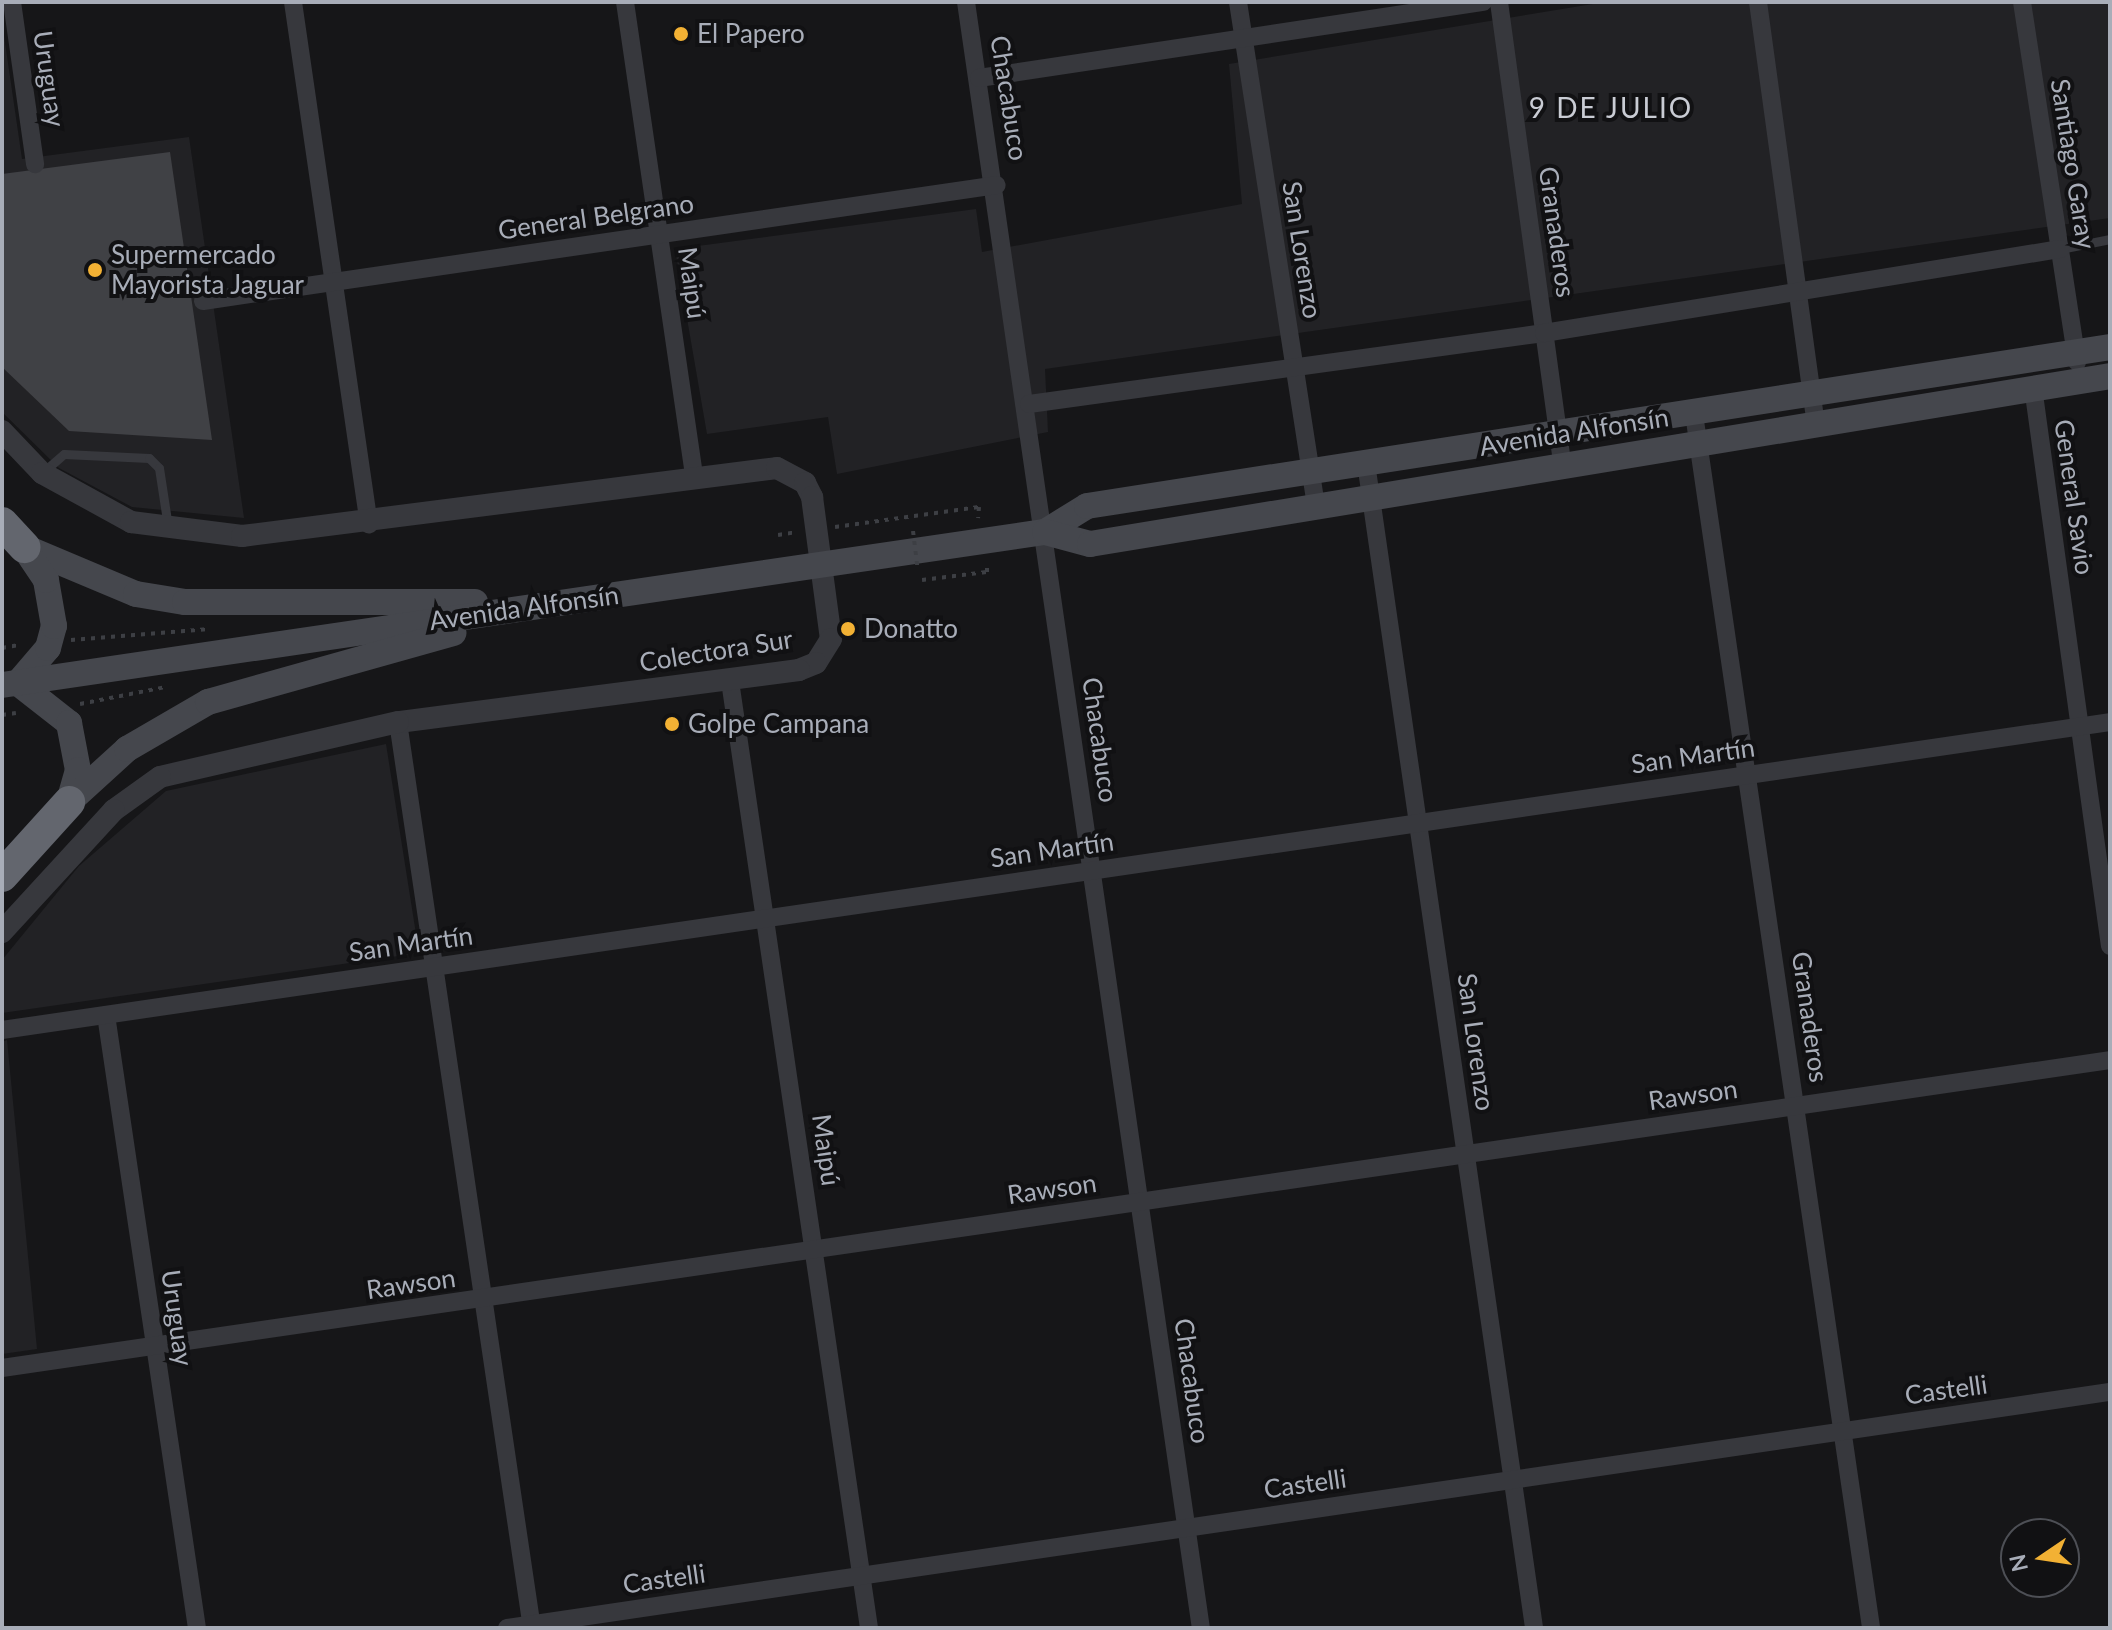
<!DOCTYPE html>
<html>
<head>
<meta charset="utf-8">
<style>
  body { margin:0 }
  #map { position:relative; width:2112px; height:1630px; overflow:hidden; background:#161618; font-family:Lato,sans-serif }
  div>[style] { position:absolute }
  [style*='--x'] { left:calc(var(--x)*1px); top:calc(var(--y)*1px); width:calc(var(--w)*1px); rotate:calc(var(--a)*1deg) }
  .built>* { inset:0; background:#222225 }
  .building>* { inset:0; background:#404145 }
  .path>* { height:4px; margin-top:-2px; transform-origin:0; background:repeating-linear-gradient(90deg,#3d3f44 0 4px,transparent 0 10px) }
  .service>* { height:9px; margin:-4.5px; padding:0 4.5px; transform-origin:4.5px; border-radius:4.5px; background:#37383d }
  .minor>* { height:18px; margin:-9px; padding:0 9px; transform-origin:9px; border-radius:9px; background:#37383d }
  .tertiary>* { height:22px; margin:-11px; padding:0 11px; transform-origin:11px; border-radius:11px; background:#37383d }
  .secondary>* { height:26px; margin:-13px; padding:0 13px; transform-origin:13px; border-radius:13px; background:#45474d }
  .motorway>* { height:32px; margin:-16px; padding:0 16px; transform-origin:16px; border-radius:16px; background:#63666e }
  .path-bridge>* { height:4px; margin-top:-2px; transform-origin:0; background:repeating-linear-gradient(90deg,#3d3f44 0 4px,transparent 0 10px) }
  .dots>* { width:22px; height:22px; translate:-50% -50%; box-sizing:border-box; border:4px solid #111113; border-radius:50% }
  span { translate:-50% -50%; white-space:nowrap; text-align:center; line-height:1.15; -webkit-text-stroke:8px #111113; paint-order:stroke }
  .poi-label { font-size:26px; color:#a8adb8 }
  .left { translate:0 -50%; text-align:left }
  .street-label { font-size:26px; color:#a8adb8 }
  .neighbourhood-label { font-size:28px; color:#c9ccd4; letter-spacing:2px }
  .frame { position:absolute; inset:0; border:4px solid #a8adb8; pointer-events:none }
  .north { position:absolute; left:2000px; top:1518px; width:80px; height:80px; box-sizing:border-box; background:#111113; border:2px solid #4d4f55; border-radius:50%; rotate:257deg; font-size:22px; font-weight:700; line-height:32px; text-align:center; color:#a8adb8 }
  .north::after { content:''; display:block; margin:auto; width:28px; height:36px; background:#f2b134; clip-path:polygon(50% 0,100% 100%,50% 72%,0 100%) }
</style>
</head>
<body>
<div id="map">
  <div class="built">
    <i style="clip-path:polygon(1605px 2px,2110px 2px,2110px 218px,1045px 369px,1048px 432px,837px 474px,828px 417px,707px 434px,675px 249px,976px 209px,982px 252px,1242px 204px,1229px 64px)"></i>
    <i style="clip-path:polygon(2px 22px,22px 159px,189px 137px,244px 518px,132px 507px,59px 468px,2px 412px)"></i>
    <i style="clip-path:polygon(386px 744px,419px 953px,2px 1013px,2px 960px,79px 866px,166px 791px)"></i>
    <i style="clip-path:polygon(7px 1040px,37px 1349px,2px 1354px,2px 1042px)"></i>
  </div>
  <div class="building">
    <i style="clip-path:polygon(170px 152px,212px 440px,69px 431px,2px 367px,2px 174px)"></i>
  </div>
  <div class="path">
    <i style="--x:835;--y:527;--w:145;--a:-7.9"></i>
    <i style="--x:979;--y:507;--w:11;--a:95"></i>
    <i style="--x:778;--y:535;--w:20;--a:-9"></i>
    <i style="--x:922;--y:580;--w:65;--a:-7"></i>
    <i style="--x:987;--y:572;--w:8;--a:-90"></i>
    <i style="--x:71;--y:640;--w:139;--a:-4.5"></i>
    <i style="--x:2;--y:648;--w:17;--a:-10"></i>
    <i style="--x:80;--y:704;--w:88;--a:-11.2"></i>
    <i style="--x:2;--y:715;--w:14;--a:-8"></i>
  </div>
  <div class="service">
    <i style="--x:2060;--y:249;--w:51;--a:-11.3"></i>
    <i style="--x:42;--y:473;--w:29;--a:-41"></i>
    <i style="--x:64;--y:454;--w:85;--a:2.7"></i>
    <i style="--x:149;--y:458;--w:14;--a:45"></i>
    <i style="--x:159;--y:468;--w:60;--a:81.3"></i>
  </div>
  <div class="minor">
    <i style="--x:12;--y:2;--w:164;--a:81.9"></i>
    <i style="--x:293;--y:2;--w:528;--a:81.73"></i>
    <i style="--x:625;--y:2;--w:480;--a:81.7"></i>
    <i style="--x:966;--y:2;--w:1643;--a:81.78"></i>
    <i style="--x:1238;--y:2;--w:510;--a:81.2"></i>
    <i style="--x:1499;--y:2;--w:470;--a:82.2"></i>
    <i style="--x:1758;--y:2;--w:426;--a:82.2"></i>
    <i style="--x:2022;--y:2;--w:364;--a:81.3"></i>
    <i style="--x:979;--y:78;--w:510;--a:-8.58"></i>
    <i style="--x:203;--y:301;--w:802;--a:-8.31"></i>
    <i style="--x:2033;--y:387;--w:564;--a:82.16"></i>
    <i style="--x:1029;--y:404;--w:520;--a:-7.85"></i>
    <i style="--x:1544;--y:333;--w:523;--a:-9.25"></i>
    <i style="--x:1694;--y:414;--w:1227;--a:81.7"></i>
    <i style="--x:1366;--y:463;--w:1177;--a:81.79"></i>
    <i style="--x:730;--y:681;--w:957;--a:81.65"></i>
    <i style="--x:398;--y:722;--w:916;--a:81.59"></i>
    <i style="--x:106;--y:1015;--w:620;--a:81.56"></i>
    <i style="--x:2;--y:1030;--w:2130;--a:-8.31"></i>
    <i style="--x:2;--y:1368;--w:2130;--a:-8.31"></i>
    <i style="--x:507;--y:1628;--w:1620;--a:-8.38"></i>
  </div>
  <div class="tertiary">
    <i style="--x:2;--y:431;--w:58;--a:46.4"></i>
    <i style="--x:42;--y:473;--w:102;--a:28.8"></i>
    <i style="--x:131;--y:522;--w:112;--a:7.2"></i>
    <i style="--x:242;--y:536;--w:539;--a:-7.24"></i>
    <i style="--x:777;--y:468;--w:32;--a:28"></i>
    <i style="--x:805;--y:483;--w:16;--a:63"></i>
    <i style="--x:812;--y:497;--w:143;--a:82.4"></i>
    <i style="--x:831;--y:639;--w:28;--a:122"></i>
    <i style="--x:816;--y:663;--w:18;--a:158"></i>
    <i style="--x:799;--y:670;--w:404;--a:172.6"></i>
    <i style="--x:398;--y:722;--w:244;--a:167"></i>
    <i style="--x:160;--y:777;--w:57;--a:144.3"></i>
    <i style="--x:114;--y:810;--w:166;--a:132.6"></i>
  </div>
  <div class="secondary">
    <i style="--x:1045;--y:532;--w:49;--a:-31.8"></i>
    <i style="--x:1087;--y:506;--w:1035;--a:-8.83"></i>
    <i style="--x:24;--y:547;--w:121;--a:22.8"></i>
    <i style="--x:136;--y:594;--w:50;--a:9.3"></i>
    <i style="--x:185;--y:602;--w:290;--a:0"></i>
    <i style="--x:18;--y:683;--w:46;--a:-49.4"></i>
    <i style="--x:48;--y:648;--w:23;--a:-75"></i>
    <i style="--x:54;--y:626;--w:47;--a:-99.9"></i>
    <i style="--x:46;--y:580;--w:40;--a:-124"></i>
    <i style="--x:18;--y:683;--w:65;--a:38.1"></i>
    <i style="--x:69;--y:723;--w:48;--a:79.2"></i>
    <i style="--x:78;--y:770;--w:33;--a:106"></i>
    <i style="--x:2;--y:685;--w:1054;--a:-8.35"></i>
    <i style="--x:1045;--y:532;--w:47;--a:14.9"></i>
    <i style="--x:1090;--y:544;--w:1034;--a:-9.35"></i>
    <i style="--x:69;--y:802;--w:79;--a:-42.4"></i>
    <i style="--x:127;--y:749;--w:94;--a:-30.1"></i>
    <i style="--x:208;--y:702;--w:255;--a:-15.7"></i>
  </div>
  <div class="motorway">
    <i style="--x:2;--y:523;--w:33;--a:47"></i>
    <i style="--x:2;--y:876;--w:100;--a:-47.8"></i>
  </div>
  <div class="path-bridge">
    <i style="--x:913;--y:531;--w:39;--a:83"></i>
  </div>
  <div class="dots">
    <i style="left:681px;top:34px;background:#f2b134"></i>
    <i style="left:95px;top:270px;background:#f2b134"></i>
    <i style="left:848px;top:629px;background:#f2b134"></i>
    <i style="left:672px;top:724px;background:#f2b134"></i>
  </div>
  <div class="poi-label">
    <span class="left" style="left:697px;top:34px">El Papero</span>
    <span class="left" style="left:111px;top:270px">Supermercado<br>Mayorista Jaguar</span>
    <span class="left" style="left:864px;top:629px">Donatto</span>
    <span class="left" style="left:688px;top:724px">Golpe Campana</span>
  </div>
  <div class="street-label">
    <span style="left:49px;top:79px;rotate:82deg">Uruguay</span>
    <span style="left:1009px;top:98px;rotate:81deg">Chacabuco</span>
    <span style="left:2073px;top:164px;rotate:81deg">Santiago Garay</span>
    <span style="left:596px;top:217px;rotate:-8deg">General Belgrano</span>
    <span style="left:1557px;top:232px;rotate:82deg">Granaderos</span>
    <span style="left:1302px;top:250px;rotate:81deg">San Lorenzo</span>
    <span style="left:692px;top:283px;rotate:82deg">Maipú</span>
    <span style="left:1574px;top:432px;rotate:-9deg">Avenida Alfonsín</span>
    <span style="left:2074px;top:497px;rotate:82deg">General Savio</span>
    <span style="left:524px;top:608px;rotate:-8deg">Avenida Alfonsín</span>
    <span style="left:716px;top:651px;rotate:-9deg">Colectora Sur</span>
    <span style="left:1100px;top:740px;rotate:82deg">Chacabuco</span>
    <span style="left:1693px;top:756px;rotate:-8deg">San Martín</span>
    <span style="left:1052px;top:850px;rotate:-8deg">San Martín</span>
    <span style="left:411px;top:944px;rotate:-8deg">San Martín</span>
    <span style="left:1810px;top:1017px;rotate:82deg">Granaderos</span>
    <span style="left:1476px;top:1042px;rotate:82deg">San Lorenzo</span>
    <span style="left:1693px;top:1095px;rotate:-8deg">Rawson</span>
    <span style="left:826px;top:1150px;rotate:82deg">Maipú</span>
    <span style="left:1052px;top:1189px;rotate:-8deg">Rawson</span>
    <span style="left:411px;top:1284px;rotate:-8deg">Rawson</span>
    <span style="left:177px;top:1318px;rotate:82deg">Uruguay</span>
    <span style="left:1192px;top:1381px;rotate:82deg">Chacabuco</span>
    <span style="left:1946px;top:1390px;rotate:-8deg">Castelli</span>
    <span style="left:1305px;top:1484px;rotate:-8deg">Castelli</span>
    <span style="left:664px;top:1579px;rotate:-8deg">Castelli</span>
  </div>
  <div class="neighbourhood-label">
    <span style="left:1611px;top:107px">9 DE JULIO</span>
  </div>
  <div class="frame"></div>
  <div class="north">N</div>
</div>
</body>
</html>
